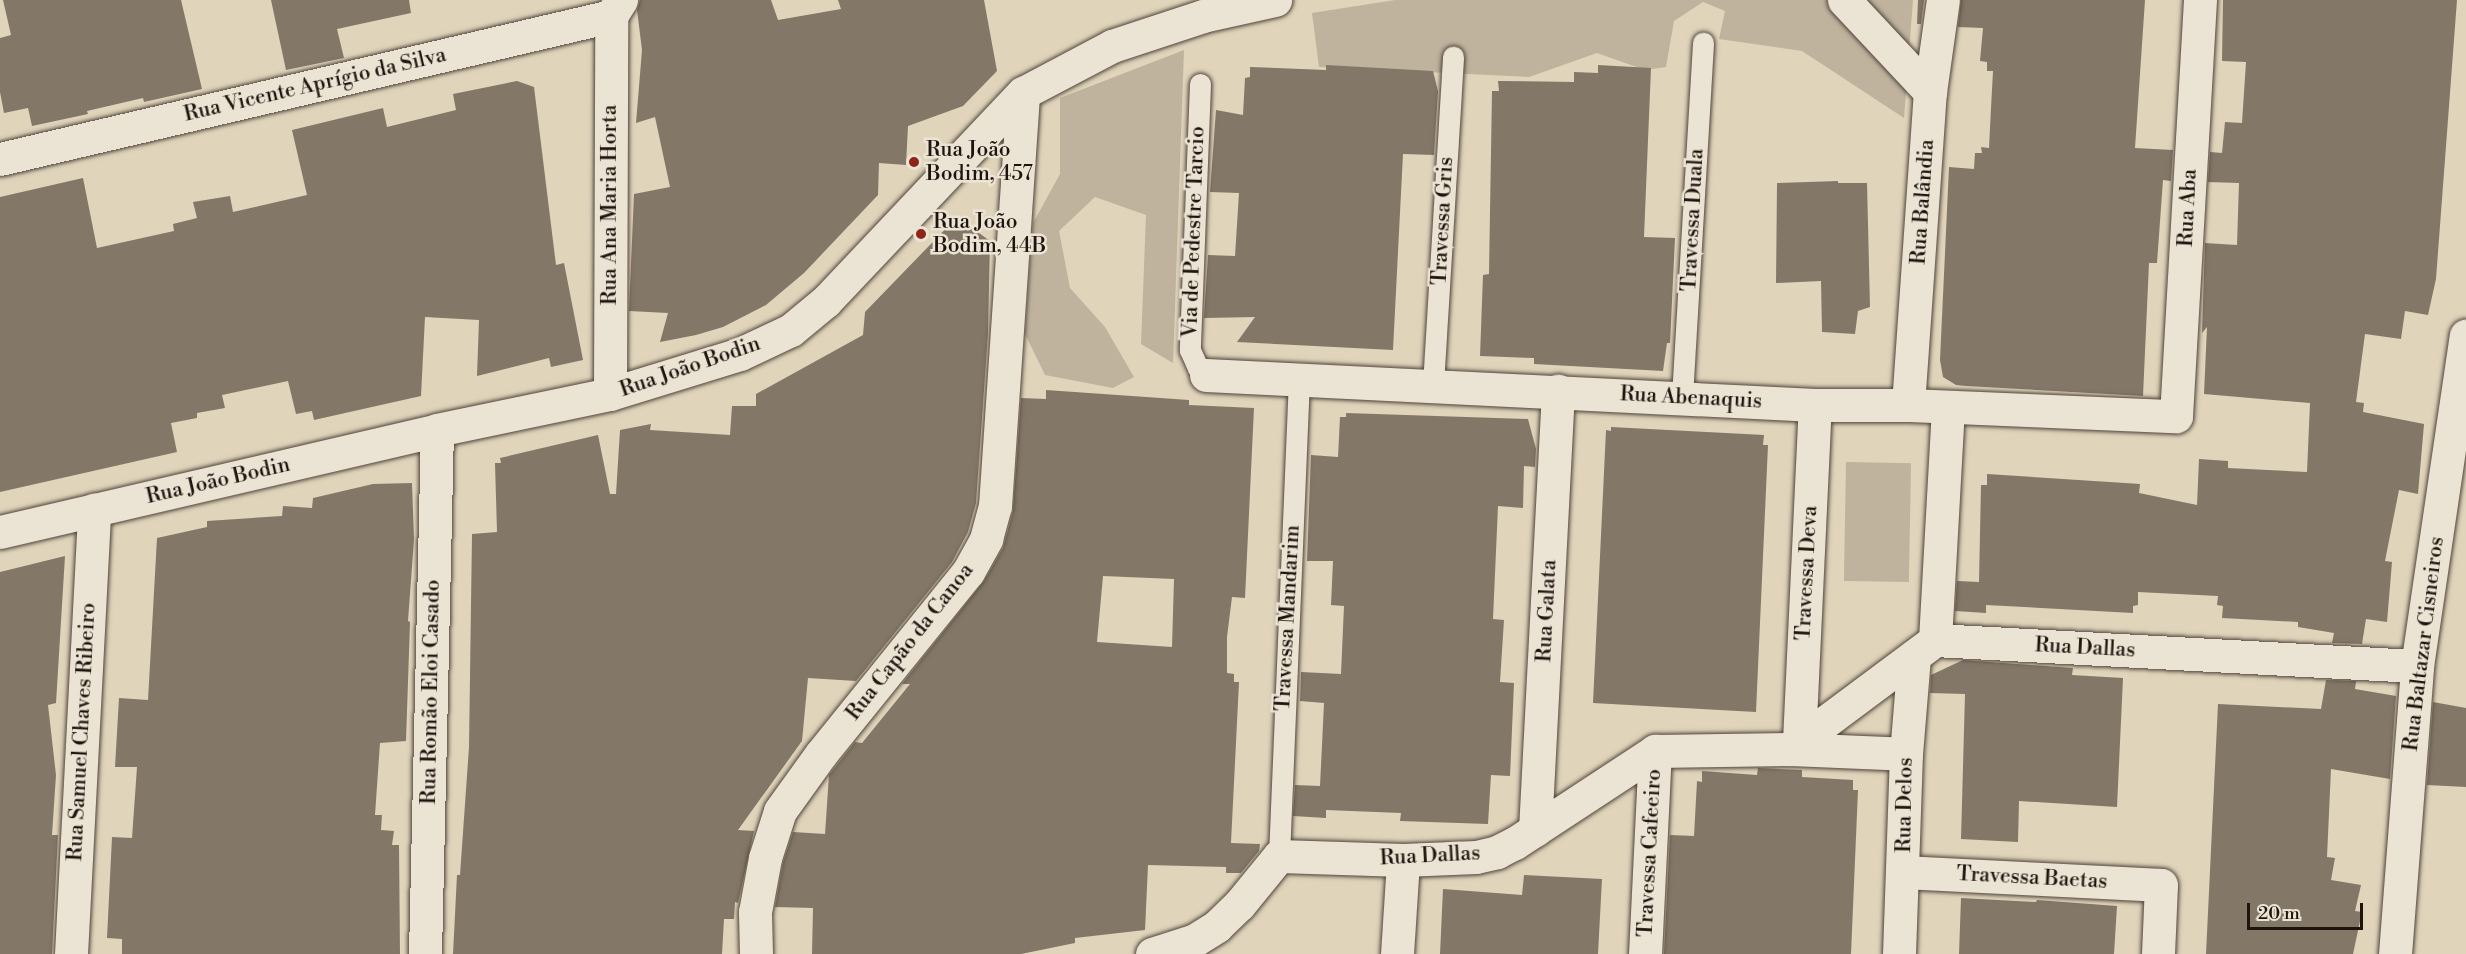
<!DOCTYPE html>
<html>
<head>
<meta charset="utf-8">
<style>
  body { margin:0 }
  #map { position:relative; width:2466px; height:954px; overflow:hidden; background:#e0d4bb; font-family:"Libre Bodoni",serif }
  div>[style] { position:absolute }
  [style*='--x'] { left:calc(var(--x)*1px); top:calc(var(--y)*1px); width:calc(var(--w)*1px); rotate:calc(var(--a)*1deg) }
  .green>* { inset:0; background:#bfb39e; transform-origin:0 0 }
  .building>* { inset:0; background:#837768 }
  .roads { filter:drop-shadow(0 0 2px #4f4339) drop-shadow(0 0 2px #4f4339) }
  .lane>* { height:21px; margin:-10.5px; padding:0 10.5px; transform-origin:10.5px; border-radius:10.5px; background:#ebe3d3 }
  .street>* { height:33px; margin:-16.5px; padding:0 16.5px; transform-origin:16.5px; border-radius:16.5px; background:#ebe3d3 }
  .secondary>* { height:33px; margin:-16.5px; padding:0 16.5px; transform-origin:16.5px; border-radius:16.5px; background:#ebe3d3 }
  .dots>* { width:16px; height:16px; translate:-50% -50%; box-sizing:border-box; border:3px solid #ebe3d3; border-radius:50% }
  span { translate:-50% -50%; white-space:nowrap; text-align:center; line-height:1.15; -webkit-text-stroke:5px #ebe3d3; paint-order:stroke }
  .street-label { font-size:21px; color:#1f130e }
  .poi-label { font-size:21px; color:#1f130e }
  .left { translate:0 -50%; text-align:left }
  .scale { position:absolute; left:2247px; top:903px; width:116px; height:27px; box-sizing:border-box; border:3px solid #1f130e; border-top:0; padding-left:8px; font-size:18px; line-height:21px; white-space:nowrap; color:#1f130e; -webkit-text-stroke:4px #ebe3d3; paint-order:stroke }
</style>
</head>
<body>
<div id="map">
  <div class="green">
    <i style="clip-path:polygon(1395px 0,1913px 0,1904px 118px,1802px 51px,1719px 39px,1725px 11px,1703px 2px,1674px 21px,1666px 67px,1645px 70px,1597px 53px,1529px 77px,1319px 67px,1312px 13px)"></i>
    <i style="clip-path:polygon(1184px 50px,1173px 363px,1141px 344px,1146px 215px,1095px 197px,1059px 231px,1070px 288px,1105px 327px,1134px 377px,1113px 388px,1045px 375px,1025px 334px,1033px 223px,1060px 174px,1060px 98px)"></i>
    <i style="left:1846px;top:462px;width:65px;height:119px;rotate:1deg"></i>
  </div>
  <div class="building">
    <i style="clip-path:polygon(3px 0,181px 0,202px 89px,144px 102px,143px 98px,87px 111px,88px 114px,32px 126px,28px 108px,4px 113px,0 92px,0 38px,11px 35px)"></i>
    <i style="clip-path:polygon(271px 0,409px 0,411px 13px,337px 29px,344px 58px,286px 70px)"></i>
    <i style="clip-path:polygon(640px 0,771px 0,778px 20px,841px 9px,838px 0,984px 0,997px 71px,963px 106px,908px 126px,906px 165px,879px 163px,878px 195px,804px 273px,766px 305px,723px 327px,696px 335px,660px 342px,668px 313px,629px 311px,634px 194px,670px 187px,655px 117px,636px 123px,642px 50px,637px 10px)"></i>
    <i style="clip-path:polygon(1918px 0,1924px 0,1921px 24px,1917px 24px)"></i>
    <i style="clip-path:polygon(1961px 0,2145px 0,2135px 148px,2173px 150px,2171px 181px,2163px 180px,2157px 263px,2149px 263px,2143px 396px,1966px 386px,1956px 385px,1943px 377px,1940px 360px,1949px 167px,1974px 169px,1975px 153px,1982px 153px,1981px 147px,1989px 148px,1991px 108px,1993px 71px,1987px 71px,1987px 62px,1980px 61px,1983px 28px,1958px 27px)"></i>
    <i style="clip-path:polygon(2223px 0,2457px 0,2436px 279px,2428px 315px,2405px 311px,2401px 339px,2365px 334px,2356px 402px,2364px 403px,2363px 412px,2424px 424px,2418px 494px,2399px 490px,2385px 561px,2392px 562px,2387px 622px,2366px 619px,2362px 644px,2332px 643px,2334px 633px,2298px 627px,2298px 622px,2222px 618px,2223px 606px,2217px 605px,2218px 596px,2138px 592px,2138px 605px,2133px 606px,2133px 613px,1986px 605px,1986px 613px,1955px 611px,1957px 581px,1979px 582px,1981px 485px,1987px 485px,1987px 474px,2140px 484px,2139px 493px,2197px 505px,2199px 459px,2228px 461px,2228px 468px,2307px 472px,2310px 403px,2204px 394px,2207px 327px,2202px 333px,2205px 243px,2237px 245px,2239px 183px,2208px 182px,2210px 152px,2222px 153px,2225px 122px,2242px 123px,2246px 62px,2222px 61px)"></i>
    <i style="clip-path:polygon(1326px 65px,1433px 71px,1438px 91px,1434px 155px,1403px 154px,1393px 350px,1237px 342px,1255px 317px,1204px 318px,1208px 255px,1235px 256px,1239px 193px,1210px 192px,1216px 110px,1243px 115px,1245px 78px,1250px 77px,1250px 67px,1326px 70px)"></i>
    <i style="clip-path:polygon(1598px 65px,1651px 68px,1644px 237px,1675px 238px,1670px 343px,1667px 343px,1663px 371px,1534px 364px,1534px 358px,1480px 356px,1483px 275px,1489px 274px,1492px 91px,1499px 91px,1498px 81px,1574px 82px,1574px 72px,1598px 73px)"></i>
    <i style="clip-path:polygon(517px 81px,534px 87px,556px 265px,564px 263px,583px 360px,551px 367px,549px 358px,477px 376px,479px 320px,425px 317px,421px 396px,314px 420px,312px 411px,296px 414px,288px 381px,222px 395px,225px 408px,197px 413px,197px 418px,171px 423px,177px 452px,0 492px,0 197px,83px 178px,97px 248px,174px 231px,173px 224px,197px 218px,193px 202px,230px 196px,233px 212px,307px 195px,292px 130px,383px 108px,387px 127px,456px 110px,453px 94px)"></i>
    <i style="clip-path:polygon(1838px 181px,1838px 183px,1867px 183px,1870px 307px,1858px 311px,1855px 334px,1822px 332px,1821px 281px,1776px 283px,1777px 183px)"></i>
    <i style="clip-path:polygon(957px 217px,990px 241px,988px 333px,976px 503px,968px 532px,952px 562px,856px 681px,808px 678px,802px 741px,738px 830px,754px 831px,738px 903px,735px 902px,734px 919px,724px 919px,722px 954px,453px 954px,457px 875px,460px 875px,469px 747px,472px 534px,497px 532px,495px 463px,501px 463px,500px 458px,598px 435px,610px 494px,616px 494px,620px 430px,651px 424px,650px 430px,730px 435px,732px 406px,756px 406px,756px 394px,863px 335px,865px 312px)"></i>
    <i style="clip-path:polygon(evenodd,1046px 390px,1189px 400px,1189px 405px,1254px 408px,1245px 598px,1232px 597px,1227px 637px,1227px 673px,1234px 674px,1234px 682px,1239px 682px,1231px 843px,1260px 844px,1259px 851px,1241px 873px,1226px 873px,1226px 867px,1148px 865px,1145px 930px,1075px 938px,1075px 943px,1021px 954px,812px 954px,813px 908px,775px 907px,783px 863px,793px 832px,825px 834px,829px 775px,855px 742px,862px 743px,910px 684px,902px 684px,984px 581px,1003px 548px,1013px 511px,1021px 398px,1046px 399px,1046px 390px,1103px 576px,1174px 579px,1172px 647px,1097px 642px,1103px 576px)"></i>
    <i style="clip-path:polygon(1346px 413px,1528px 419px,1536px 449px,1535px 467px,1524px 466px,1523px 508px,1498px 506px,1493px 619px,1504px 620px,1500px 682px,1514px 683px,1510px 776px,1491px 775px,1488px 824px,1400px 821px,1401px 813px,1326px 810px,1326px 818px,1293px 816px,1295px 785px,1320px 786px,1322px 745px,1324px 703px,1300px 701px,1301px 672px,1341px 674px,1344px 606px,1331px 605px,1333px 561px,1307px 561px,1311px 455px,1338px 457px,1340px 417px,1346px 417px)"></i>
    <i style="clip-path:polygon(1611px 427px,1764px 435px,1763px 445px,1768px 445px,1756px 712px,1593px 703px,1606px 430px,1611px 431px)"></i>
    <i style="clip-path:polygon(412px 483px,414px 539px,408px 621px,410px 622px,406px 741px,380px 743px,375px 815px,382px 815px,381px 830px,394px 831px,392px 845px,399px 845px,400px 954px,122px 954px,122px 939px,107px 938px,112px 837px,132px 838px,137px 767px,115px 767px,119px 698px,148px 700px,157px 538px,207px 527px,207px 521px,282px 516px,283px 506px,312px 508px,313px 498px,373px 484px)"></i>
    <i style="clip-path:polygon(65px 556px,56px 703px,48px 705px,56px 775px,52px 835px,58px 835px,52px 954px,0 954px,0 572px)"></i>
    <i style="clip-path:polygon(1963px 660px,2073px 668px,2072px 675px,2123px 678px,2117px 807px,2019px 801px,2018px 842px,1961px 839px,1965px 694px,1930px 693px,1931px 675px)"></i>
    <i style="clip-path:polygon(2326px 680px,2356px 681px,2355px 689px,2396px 696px,2390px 779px,2331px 769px,2327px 857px,2335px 858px,2331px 880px,2361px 885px,2355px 911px,2362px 912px,2353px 954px,2206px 954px,2218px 704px,2321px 709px)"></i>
    <i style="clip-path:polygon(2433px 702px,2466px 708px,2466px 787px,2427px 785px)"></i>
    <i style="clip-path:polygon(1758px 768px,1802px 770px,1802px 777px,1853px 780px,1853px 790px,1858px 790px,1851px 954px,1664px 954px,1670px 835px,1694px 836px,1697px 781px,1702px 782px,1702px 771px,1757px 775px)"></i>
    <i style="clip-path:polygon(1524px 875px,1602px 879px,1598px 954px,1440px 954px,1443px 889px,1522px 895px)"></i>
    <i style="clip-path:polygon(1961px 898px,2036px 902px,2037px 900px,2117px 906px,2114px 954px,1959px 954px)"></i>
  </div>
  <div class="roads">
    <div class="lane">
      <i style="--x:1200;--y:84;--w:266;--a:92.2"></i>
      <i style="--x:1190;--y:350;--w:20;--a:66"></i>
      <i style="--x:1198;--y:368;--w:11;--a:41"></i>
      <i style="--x:1433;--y:385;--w:329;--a:-86.5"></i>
      <i style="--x:1682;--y:397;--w:355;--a:-86.6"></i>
      <i style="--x:1279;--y:856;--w:476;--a:-87.6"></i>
    </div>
    <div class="street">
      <i style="--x:1844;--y:0;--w:126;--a:46.9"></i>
      <i style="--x:0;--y:159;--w:628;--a:-13.17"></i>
      <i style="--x:611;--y:16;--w:19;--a:-58"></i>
      <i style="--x:1206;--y:375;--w:610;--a:2.82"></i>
      <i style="--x:1815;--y:405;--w:93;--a:0"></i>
      <i style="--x:1908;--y:405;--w:268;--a:2.4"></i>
      <i style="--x:2176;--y:416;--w:417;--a:-86.7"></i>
      <i style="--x:610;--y:394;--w:378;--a:-89.8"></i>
      <i style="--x:1908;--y:405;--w:314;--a:-86"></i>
      <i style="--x:1930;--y:92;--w:93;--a:-82"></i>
      <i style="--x:1935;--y:640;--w:233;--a:-86.8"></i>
      <i style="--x:1799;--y:741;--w:336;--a:-87.3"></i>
      <i style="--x:1789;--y:749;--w:117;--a:2.4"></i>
      <i style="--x:1535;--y:830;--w:440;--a:-87"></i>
      <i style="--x:1904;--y:872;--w:257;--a:2.9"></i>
      <i style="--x:2161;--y:885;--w:69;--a:92.5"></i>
      <i style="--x:71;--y:954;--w:445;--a:-87"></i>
      <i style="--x:425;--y:954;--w:524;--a:-88.69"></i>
      <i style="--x:756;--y:954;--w:42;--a:-91.4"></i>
      <i style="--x:755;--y:912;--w:55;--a:-79.5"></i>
      <i style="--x:765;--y:858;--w:49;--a:-72.3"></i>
      <i style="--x:780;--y:811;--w:70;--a:-54.3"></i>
      <i style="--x:821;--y:754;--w:234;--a:-51.1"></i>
      <i style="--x:968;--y:572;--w:38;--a:-61"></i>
      <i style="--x:986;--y:539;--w:34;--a:-75"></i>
      <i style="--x:995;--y:506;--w:414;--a:-86.1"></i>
      <i style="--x:1152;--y:954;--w:45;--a:-18"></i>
      <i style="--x:1195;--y:940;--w:26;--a:-32"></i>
      <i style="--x:1217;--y:926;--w:30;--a:-44"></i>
      <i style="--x:1239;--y:905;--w:63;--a:-50.8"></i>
      <i style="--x:1279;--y:856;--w:124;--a:1.8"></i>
      <i style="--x:1403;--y:860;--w:73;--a:-2.4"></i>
      <i style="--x:1476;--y:857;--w:22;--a:-13"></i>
      <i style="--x:1497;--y:852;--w:20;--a:-27"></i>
      <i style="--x:1515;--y:843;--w:168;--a:-33.3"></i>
      <i style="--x:1655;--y:751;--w:134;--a:-0.9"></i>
      <i style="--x:1789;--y:749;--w:182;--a:-36.7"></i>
      <i style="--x:1935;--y:640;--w:483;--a:3.1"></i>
      <i style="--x:1397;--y:954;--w:94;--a:-86.3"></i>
      <i style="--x:1645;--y:954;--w:203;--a:-87.2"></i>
      <i style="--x:1899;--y:954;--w:200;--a:-88"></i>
      <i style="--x:1906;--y:754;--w:98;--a:-85.3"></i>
    </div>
    <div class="secondary">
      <i style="--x:0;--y:532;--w:449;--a:-13.1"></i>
      <i style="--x:437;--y:430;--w:177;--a:-11.8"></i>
      <i style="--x:610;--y:394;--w:136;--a:-17.1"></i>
      <i style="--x:740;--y:354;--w:56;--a:-25.2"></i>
      <i style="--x:791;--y:330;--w:45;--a:-39.6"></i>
      <i style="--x:826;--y:301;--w:286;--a:-46.6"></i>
      <i style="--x:1023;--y:93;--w:101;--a:-27.8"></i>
      <i style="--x:1112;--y:46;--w:96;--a:-18.2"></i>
      <i style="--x:1203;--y:16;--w:74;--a:-12.5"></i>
      <i style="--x:2395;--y:954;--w:289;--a:-85.6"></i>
      <i style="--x:2417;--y:666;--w:334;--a:-81.6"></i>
    </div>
  </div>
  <div class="dots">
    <i style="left:914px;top:162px;background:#8f2418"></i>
    <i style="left:921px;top:234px;background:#8f2418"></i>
  </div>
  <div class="street-label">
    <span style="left:315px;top:85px;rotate:-13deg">Rua Vicente Aprígio da Silva</span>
    <span style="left:1923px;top:202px;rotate:-86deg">Rua Balândia</span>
    <span style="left:610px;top:205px;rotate:-90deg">Rua Ana Maria Horta</span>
    <span style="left:2188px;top:208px;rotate:-87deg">Rua Aba</span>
    <span style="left:1693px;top:220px;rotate:-87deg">Travessa Duala</span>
    <span style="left:1443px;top:221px;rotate:-87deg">Travessa Gris</span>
    <span style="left:1194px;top:232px;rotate:-88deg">Via de Pedestre Tarcio</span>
    <span style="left:690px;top:367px;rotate:-19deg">Rua João Bodin</span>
    <span style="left:1691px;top:398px;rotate:3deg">Rua Abenaquis</span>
    <span style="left:218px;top:481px;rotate:-13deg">Rua João Bodin</span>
    <span style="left:1807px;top:573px;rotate:-87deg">Travessa Deva</span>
    <span style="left:1547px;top:611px;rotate:-87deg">Rua Galata</span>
    <span style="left:1288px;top:618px;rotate:-87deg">Travessa Mandarim</span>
    <span style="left:910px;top:642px;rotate:-52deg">Rua Capão da Canoa</span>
    <span style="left:2424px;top:644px;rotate:-83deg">Rua Baltazar Cisneiros</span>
    <span style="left:2085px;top:648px;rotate:3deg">Rua Dallas</span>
    <span style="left:431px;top:692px;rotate:-89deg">Rua Romão Eloi Casado</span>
    <span style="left:82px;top:732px;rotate:-87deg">Rua Samuel Chaves Ribeiro</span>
    <span style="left:1905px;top:805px;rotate:-89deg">Rua Delos</span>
    <span style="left:1650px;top:853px;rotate:-87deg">Travessa Cafeeiro</span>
    <span style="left:1430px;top:856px;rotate:-3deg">Rua Dallas</span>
    <span style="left:2032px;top:878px;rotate:3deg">Travessa Baetas</span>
  </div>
  <div class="poi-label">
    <span class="left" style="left:926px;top:162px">Rua João<br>Bodim, 457</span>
    <span class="left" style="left:933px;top:234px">Rua João<br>Bodim, 44B</span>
  </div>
  <div class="scale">20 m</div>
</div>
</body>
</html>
